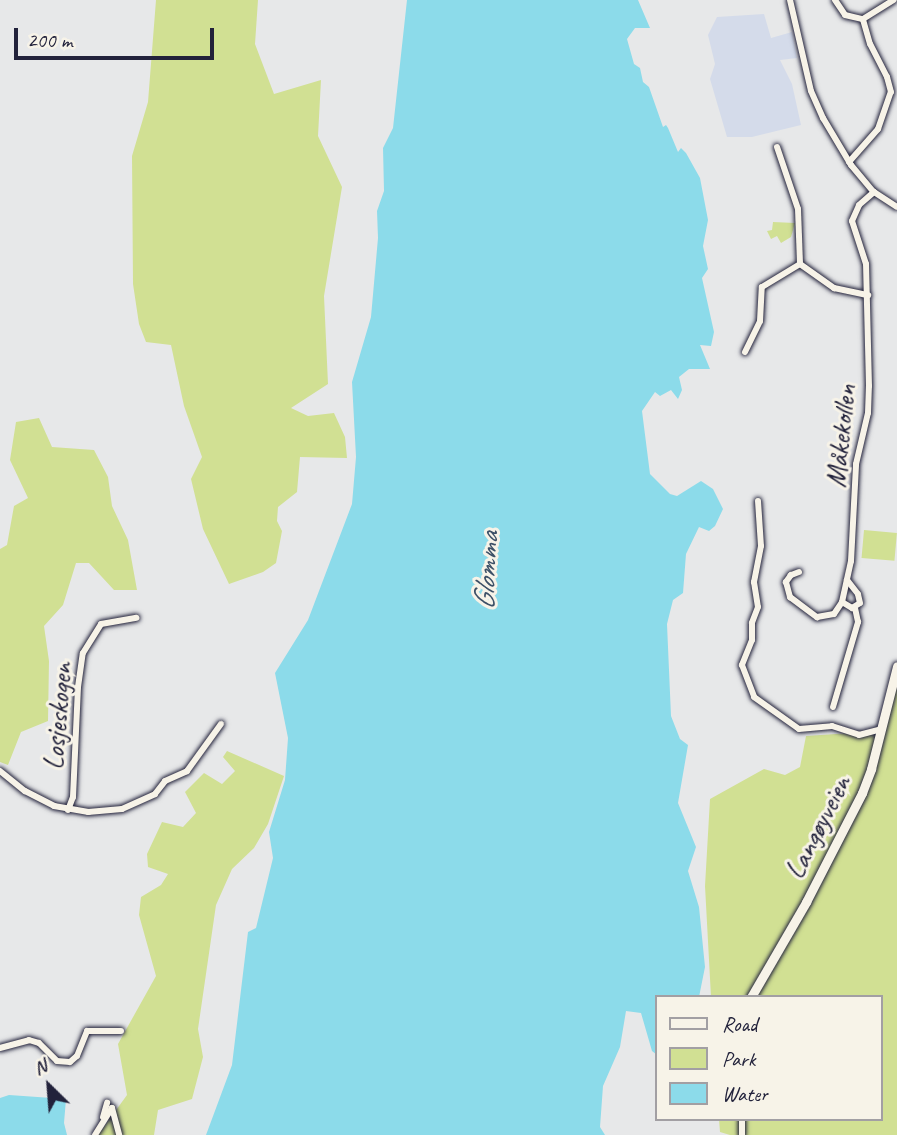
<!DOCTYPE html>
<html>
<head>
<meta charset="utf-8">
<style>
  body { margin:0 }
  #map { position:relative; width:897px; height:1135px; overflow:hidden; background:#e7e8e9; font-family:Caveat,sans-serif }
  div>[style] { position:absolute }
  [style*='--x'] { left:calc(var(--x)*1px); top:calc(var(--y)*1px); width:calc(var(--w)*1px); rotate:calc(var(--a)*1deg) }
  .built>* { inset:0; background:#d4dbea }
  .green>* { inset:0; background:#d1e093; transform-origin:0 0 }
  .water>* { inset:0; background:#8cdbea }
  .roads { filter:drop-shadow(0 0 2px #22223b) drop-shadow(0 0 2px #22223b) }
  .minor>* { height:6px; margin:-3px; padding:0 3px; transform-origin:3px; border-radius:3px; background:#f7f3e8 }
  .secondary>* { height:9px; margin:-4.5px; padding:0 4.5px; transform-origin:4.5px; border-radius:4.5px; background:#f7f3e8 }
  span { translate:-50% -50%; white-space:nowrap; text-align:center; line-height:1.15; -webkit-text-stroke:6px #f7f3e8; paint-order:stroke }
  .street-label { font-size:28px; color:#22223b }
  .water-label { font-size:30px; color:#3c5067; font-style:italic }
  .legend { position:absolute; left:655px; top:995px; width:228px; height:126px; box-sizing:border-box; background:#f7f3e8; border:2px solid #a29fa3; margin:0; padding:9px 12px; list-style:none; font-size:21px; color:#22223b }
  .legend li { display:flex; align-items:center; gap:14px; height:35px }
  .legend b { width:35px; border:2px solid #a29fa3 }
  .north { position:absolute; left:14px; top:1051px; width:70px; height:70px; -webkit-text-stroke:5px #f7f3e8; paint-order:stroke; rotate:335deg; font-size:19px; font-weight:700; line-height:28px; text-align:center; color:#22223b }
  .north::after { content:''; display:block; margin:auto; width:24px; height:32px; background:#22223b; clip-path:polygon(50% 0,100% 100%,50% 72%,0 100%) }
  .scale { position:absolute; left:14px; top:28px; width:200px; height:32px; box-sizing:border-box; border:4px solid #22223b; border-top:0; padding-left:9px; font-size:21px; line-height:24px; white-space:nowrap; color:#22223b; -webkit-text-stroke:5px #f7f3e8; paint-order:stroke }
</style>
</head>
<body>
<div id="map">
  <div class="built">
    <i style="clip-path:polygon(764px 14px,771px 38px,792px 32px,797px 58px,780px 60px,792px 84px,801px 125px,752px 137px,727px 137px,710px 79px,715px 64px,708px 35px,717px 17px)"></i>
  </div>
  <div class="green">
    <i style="clip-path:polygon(156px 0,258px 0,255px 44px,274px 94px,321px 80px,318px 136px,342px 187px,324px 296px,328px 384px,291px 408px,308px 416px,334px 413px,345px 437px,347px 458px,300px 457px,297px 492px,278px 507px,277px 521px,282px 531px,276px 563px,263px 572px,229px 584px,203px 529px,191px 479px,202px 457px,184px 406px,171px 345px,146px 342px,139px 324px,133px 284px,132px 156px,148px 102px)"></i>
    <i style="clip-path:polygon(773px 222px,795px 223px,791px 237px,781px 243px,777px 236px,771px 239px,767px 231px,772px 230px)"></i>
    <i style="clip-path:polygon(39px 418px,52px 447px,94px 450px,108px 477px,112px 506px,128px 540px,137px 590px,114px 590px,89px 563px,76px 563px,63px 605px,44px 626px,49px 661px,48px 721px,21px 732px,8px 765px,0 762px,0 549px,7px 545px,14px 506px,28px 498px,10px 460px,16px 422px)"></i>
    <i style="left:864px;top:530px;width:33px;height:28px;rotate:5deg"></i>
    <i style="clip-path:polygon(897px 685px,897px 1135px,730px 1135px,720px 1132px,719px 1119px,881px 1119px,881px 997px,711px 997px,705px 886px,710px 799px,764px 769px,785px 775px,800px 767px,806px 736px,866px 732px,886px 723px)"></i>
    <i style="clip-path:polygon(227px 751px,284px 776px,268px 824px,254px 848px,232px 869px,216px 905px,198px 1029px,203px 1057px,192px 1099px,158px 1110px,154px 1135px,98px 1135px,127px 1095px,118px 1044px,156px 976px,139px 915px,141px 897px,161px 885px,168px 874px,148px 867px,147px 854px,162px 822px,183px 827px,196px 813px,185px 792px,204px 773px,222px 784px,235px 771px,223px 757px)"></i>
  </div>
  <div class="water">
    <i style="clip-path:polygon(407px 0,638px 0,650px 28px,635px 28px,627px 39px,634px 64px,640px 68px,643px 82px,649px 87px,663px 127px,666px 125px,668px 128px,678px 152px,681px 148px,686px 153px,700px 178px,708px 220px,703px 246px,708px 269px,702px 278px,714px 332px,711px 346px,700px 345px,710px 369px,689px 369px,679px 377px,682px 390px,678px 399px,671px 390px,660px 396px,655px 392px,642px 411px,650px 474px,670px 494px,677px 496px,701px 481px,713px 489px,723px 509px,715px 526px,709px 531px,699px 527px,686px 554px,683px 593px,673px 600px,667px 624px,671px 716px,680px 739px,688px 745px,678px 803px,696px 847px,688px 871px,699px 907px,705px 967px,699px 997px,657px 997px,657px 1055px,652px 1051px,641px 1013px,626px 1011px,620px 1047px,603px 1086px,600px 1127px,605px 1135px,206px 1135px,232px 1065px,248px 932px,256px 928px,273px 858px,269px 832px,285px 780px,288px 738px,275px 673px,308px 620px,352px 504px,356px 457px,352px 382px,371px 317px,378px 238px,377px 211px,384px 191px,383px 148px,393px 128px)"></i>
    <i style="clip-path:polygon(9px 1095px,66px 1099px,64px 1123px,67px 1135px,0 1135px,0 1098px)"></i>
  </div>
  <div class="roads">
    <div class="minor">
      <i style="--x:790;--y:0;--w:93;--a:77"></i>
      <i style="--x:811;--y:91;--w:30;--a:66"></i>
      <i style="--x:823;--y:118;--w:55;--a:59.2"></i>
      <i style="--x:851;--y:165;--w:35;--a:50"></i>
      <i style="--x:874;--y:192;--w:27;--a:33"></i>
      <i style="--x:835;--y:0;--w:18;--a:56"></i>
      <i style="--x:845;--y:15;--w:18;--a:13"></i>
      <i style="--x:863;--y:19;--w:36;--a:-32"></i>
      <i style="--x:777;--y:147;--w:65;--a:71.3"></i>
      <i style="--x:798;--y:209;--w:55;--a:87.9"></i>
      <i style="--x:849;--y:162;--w:44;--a:-48.7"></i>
      <i style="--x:878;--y:129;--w:39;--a:-71"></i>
      <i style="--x:891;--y:92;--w:16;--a:-105"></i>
      <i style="--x:887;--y:77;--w:37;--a:-117"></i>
      <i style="--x:870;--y:44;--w:26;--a:-106"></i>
      <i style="--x:800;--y:264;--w:42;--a:35.2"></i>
      <i style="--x:834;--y:288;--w:35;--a:12"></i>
      <i style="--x:745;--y:352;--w:34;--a:-64"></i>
      <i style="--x:760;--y:321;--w:34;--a:-87"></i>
      <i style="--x:762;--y:287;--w:44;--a:-31.2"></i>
      <i style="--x:758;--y:501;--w:45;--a:86.2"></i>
      <i style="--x:761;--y:546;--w:37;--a:101"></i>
      <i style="--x:754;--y:582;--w:25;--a:81"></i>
      <i style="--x:758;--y:607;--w:17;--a:111"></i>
      <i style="--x:752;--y:623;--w:17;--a:90"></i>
      <i style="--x:752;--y:640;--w:27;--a:112"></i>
      <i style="--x:742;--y:665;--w:34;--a:69"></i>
      <i style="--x:754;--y:697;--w:55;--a:35.4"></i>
      <i style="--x:799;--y:729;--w:33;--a:-5"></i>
      <i style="--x:832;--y:726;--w:28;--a:18"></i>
      <i style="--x:859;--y:735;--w:23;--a:-15"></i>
      <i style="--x:799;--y:572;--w:9;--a:159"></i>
      <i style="--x:791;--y:575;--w:9;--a:126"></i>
      <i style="--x:786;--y:582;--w:16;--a:75"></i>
      <i style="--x:790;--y:597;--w:34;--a:37"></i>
      <i style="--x:817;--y:617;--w:17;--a:-10"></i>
      <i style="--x:834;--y:614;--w:14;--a:-56"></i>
      <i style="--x:842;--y:602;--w:42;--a:-77.6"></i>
      <i style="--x:851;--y:561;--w:97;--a:-87"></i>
      <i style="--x:856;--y:464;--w:52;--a:-76.8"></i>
      <i style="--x:868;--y:413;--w:27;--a:-88"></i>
      <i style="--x:869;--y:386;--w:122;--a:-91.4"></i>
      <i style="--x:866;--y:264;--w:45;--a:-108"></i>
      <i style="--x:852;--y:221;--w:17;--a:-66"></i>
      <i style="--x:859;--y:205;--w:20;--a:-41"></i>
      <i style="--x:842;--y:602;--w:12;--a:31"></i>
      <i style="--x:852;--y:608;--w:9;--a:-32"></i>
      <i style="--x:860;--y:603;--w:9;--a:-103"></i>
      <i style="--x:858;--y:594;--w:18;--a:-128"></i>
      <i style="--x:833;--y:707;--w:89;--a:-73.6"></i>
      <i style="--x:858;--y:622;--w:14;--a:-102"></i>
      <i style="--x:0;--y:771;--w:32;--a:39"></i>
      <i style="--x:25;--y:791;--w:33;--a:27"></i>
      <i style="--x:54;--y:806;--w:35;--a:10"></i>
      <i style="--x:88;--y:812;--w:34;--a:-5"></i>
      <i style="--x:122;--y:809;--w:36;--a:-24"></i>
      <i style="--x:155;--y:794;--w:16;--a:-52"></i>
      <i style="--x:165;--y:781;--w:24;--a:-24"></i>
      <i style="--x:187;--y:771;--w:58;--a:-54.1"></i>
      <i style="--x:68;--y:810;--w:14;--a:-69"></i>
      <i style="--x:73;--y:797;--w:110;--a:-87.4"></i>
      <i style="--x:78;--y:687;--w:34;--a:-82"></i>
      <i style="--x:83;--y:653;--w:34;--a:-58"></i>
      <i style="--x:101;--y:624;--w:36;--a:-10"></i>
      <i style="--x:0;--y:1048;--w:30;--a:-15"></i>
      <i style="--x:29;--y:1040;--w:10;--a:17"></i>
      <i style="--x:39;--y:1043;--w:25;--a:45"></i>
      <i style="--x:57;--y:1061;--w:13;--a:4"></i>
      <i style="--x:70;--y:1062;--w:9;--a:-41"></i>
      <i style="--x:77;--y:1056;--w:27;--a:-68"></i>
      <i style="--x:87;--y:1031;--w:34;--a:0"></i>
      <i style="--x:103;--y:1117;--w:15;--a:-74"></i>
      <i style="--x:95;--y:1135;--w:32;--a:-58"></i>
      <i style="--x:112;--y:1108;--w:28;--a:75"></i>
      <i style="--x:742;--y:1135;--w:16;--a:-90"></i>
    </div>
    <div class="secondary">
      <i style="--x:751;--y:997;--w:110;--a:-59.9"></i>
      <i style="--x:806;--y:902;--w:123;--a:-62.8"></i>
      <i style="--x:862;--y:793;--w:26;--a:-69"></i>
      <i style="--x:871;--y:769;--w:106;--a:-75.8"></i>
    </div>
  </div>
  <div class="street-label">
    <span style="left:841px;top:436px;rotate:-84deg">Måkekollen</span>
    <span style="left:58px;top:716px;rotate:-85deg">Losjeskogen</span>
    <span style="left:818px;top:827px;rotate:-63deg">Langøyveien</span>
  </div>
  <div class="water-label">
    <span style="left:486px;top:571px;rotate:-86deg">Glomma</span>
  </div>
  <ul class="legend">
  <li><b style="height:9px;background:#f7f3e8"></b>Road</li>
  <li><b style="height:19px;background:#d1e093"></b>Park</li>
  <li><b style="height:19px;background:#8cdbea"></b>Water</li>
  </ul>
  <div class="north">N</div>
  <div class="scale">200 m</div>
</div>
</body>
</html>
